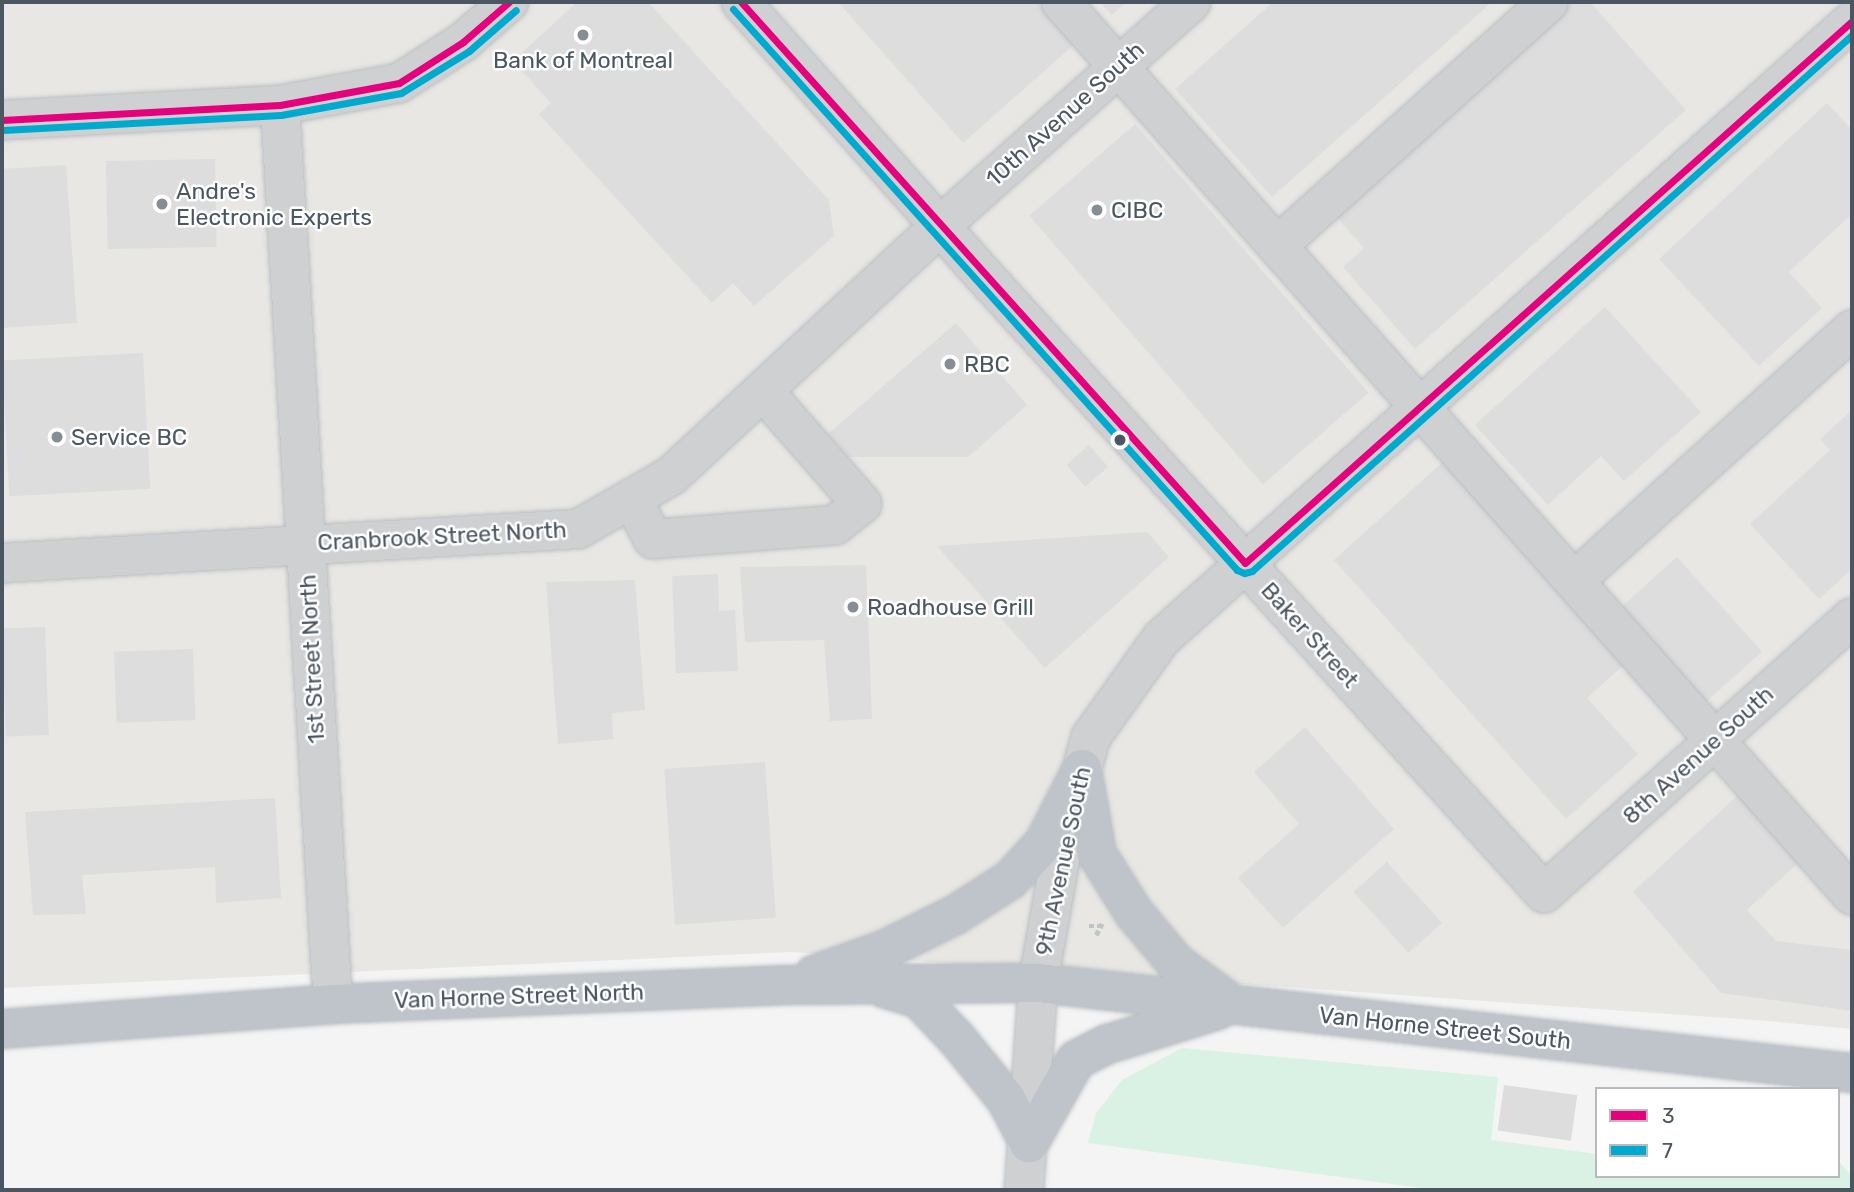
<!DOCTYPE html>
<html>
<head>
<meta charset="utf-8">
<style>
  body { margin:0 }
  #map { position:relative; width:1854px; height:1192px; overflow:hidden; background:#f4f4f4; font-family:Rubik,sans-serif }
  div>[style] { position:absolute }
  [style*='--x'] { left:calc(var(--x)*1px); top:calc(var(--y)*1px); width:calc(var(--w)*1px); rotate:calc(var(--a)*1deg) }
  .commercial>* { inset:0; background:#e8e7e3 }
  .green>* { inset:0; background:#d9f2e3 }
  .building>* { inset:0; background:#ddddde; transform-origin:0 0 }
  .path>* { height:4.5px; margin-top:-2.25px; transform-origin:0; background:repeating-linear-gradient(90deg,#bcc7c4 0 5px,transparent 0 8.5px) }
  .roads { filter:drop-shadow(0 0 2px #b9bec3) drop-shadow(0 0 2px #b9bec3) }
  .minor>* { height:38px; margin:-19px; padding:0 19px; transform-origin:19px; border-radius:19px; background:#ced0d2 }
  .highway>* { height:38px; margin:-19px; padding:0 19px; transform-origin:19px; border-radius:19px; background:#bec4c9 }
  .bus-1>* { height:7px; margin:-3.5px; padding:0 3.5px; transform-origin:3.5px; border-radius:3.5px; background:#e5007d }
  .bus-2>* { height:7px; margin:-3.5px; padding:0 3.5px; transform-origin:3.5px; border-radius:3.5px; background:#00a9ce }
  .dots>* { width:19px; height:19px; translate:-50% -50%; box-sizing:border-box; border:4px solid #fff; border-radius:50% }
  span { translate:-50% -50%; white-space:nowrap; text-align:center; line-height:1.15; -webkit-text-stroke:5px #fff; paint-order:stroke }
  .poi-label { font-size:23px; color:#4a5661 }
  .left { translate:0 -50%; text-align:left }
  .street-label { font-size:23px; color:#4a5661 }
  .frame { position:absolute; inset:0; border:4px solid #4a5661; pointer-events:none }
  .legend { position:absolute; left:1595px; top:1087px; width:245px; height:91px; box-sizing:border-box; background:#fff; border:2px solid #b7bbc0; margin:0; padding:9px 12px; list-style:none; font-size:21px; color:#4a5661 }
  .legend li { display:flex; align-items:center; gap:14px; height:35px }
  .legend b { width:35px; border:2px solid #b7bbc0 }
</style>
</head>
<body>
<div id="map">
  <div class="commercial">
    <i style="clip-path:polygon(2px 2px,1852px 2px,1852px 1029px,1768px 1021px,791px 952px,2px 988px)"></i>
  </div>
  <div class="green">
    <i style="clip-path:polygon(1182px 1048px,1498px 1077px,1491px 1140px,1597px 1154px,1597px 1176px,1838px 1176px,1838px 1161px,1852px 1176px,1852px 1190px,1436px 1190px,1088px 1143px,1096px 1113px,1122px 1080px)"></i>
  </div>
  <div class="building">
    <i style="clip-path:polygon(577px 2px,648px 2px,829px 200px,834px 236px,754px 306px,733px 283px,712px 303px,539px 114px,551px 103px,513px 61px)"></i>
    <i style="clip-path:polygon(838px 2px,1059px 2px,1087px 33px,963px 143px)"></i>
    <i style="clip-path:polygon(1100px 2px,1126px 2px,1112px 15px)"></i>
    <i style="clip-path:polygon(1273px 2px,1492px 2px,1272px 197px,1175px 89px)"></i>
    <i style="clip-path:polygon(1573px 2px,1590px 2px,1686px 110px,1415px 349px,1343px 267px,1364px 248px,1333px 213px)"></i>
    <i style="clip-path:polygon(1827px 103px,1852px 130px,1852px 214px,1789px 272px,1822px 308px,1759px 366px,1659px 259px)"></i>
    <i style="left:1135px;top:124px;width:356px;height:140px;rotate:49deg"></i>
    <i style="left:215px;top:159px;width:88px;height:109px;rotate:89deg"></i>
    <i style="clip-path:polygon(66px 165px,77px 323px,2px 328px,2px 169px)"></i>
    <i style="clip-path:polygon(1605px 307px,1701px 412px,1624px 481px,1601px 456px,1548px 505px,1475px 425px)"></i>
    <i style="clip-path:polygon(956px 323px,1027px 405px,968px 457px,848px 457px,828px 434px)"></i>
    <i style="left:143px;top:353px;width:136px;height:141px;rotate:87deg"></i>
    <i style="clip-path:polygon(1852px 410px,1852px 569px,1819px 599px,1750px 524px,1830px 450px,1820px 439px)"></i>
    <i style="left:1089px;top:445px;width:29px;height:30px;rotate:49deg"></i>
    <i style="clip-path:polygon(1445px 460px,1627px 662px,1587px 698px,1638px 754px,1566px 819px,1334px 560px)"></i>
    <i style="clip-path:polygon(1147px 532px,1169px 557px,1045px 668px,937px 546px)"></i>
    <i style="left:1677px;top:557px;width:127px;height:76px;rotate:48deg"></i>
    <i style="clip-path:polygon(866px 565px,872px 719px,830px 721px,824px 640px,745px 642px,740px 567px)"></i>
    <i style="clip-path:polygon(718px 574px,719px 611px,735px 610px,738px 671px,676px 673px,672px 576px)"></i>
    <i style="clip-path:polygon(635px 580px,645px 710px,612px 713px,613px 739px,558px 744px,546px 582px)"></i>
    <i style="left:45px;top:627px;width:108px;height:43px;rotate:88deg"></i>
    <i style="left:193px;top:649px;width:71px;height:79px;rotate:88deg"></i>
    <i style="clip-path:polygon(1305px 727px,1394px 829px,1283px 928px,1238px 878px,1299px 824px,1254px 772px)"></i>
    <i style="left:765px;top:762px;width:156px;height:101px;rotate:86deg"></i>
    <i style="clip-path:polygon(1751px 783px,1810px 852px,1747px 910px,1776px 941px,1852px 950px,1852px 1011px,1721px 993px,1633px 892px)"></i>
    <i style="clip-path:polygon(275px 798px,281px 898px,216px 903px,215px 867px,82px 875px,86px 914px,33px 915px,25px 812px)"></i>
    <i style="left:1387px;top:862px;width:82px;height:45px;rotate:48deg"></i>
    <i style="left:1504px;top:1085px;width:74px;height:46px;rotate:8deg"></i>
  </div>
  <div class="path">
    <i style="--x:1089;--y:926;--w:11;--a:0"></i>
    <i style="--x:1096;--y:935;--w:13;--a:-63"></i>
  </div>
  <div class="roads">
    <div class="minor">
      <i style="--x:741;--y:2;--w:344;--a:48.4"></i>
      <i style="--x:969;--y:259;--w:856;--a:47.79"></i>
      <i style="--x:1544;--y:893;--w:413;--a:-41.8"></i>
      <i style="--x:1061;--y:2;--w:1193;--a:48.47"></i>
      <i style="--x:280;--y:105;--w:901;--a:86.63"></i>
      <i style="--x:2;--y:120;--w:278;--a:-3.1"></i>
      <i style="--x:280;--y:105;--w:121;--a:-10.5"></i>
      <i style="--x:399;--y:83;--w:76;--a:-32.6"></i>
      <i style="--x:463;--y:42;--w:61;--a:-41"></i>
      <i style="--x:1277;--y:246;--w:365;--a:-41.9"></i>
      <i style="--x:632;--y:499;--w:45;--a:62.3"></i>
      <i style="--x:653;--y:539;--w:183;--a:-4.4"></i>
      <i style="--x:835;--y:525;--w:34;--a:-38"></i>
      <i style="--x:862;--y:504;--w:150;--a:-131.2"></i>
      <i style="--x:2;--y:563;--w:577;--a:-3.38"></i>
      <i style="--x:578;--y:529;--w:107;--a:-29.7"></i>
      <i style="--x:671;--y:476;--w:367;--a:-42.9"></i>
      <i style="--x:940;--y:226;--w:336;--a:-41.7"></i>
      <i style="--x:1574;--y:581;--w:375;--a:-42.1"></i>
      <i style="--x:1024;--y:1190;--w:207;--a:-86.1"></i>
      <i style="--x:1038;--y:983;--w:165;--a:-79.9"></i>
      <i style="--x:1067;--y:821;--w:87;--a:-74.1"></i>
      <i style="--x:1091;--y:737;--w:122;--a:-54.4"></i>
      <i style="--x:1162;--y:638;--w:926;--a:-41.8"></i>
    </div>
    <div class="highway">
      <i style="--x:1082;--y:769;--w:86;--a:80"></i>
      <i style="--x:1097;--y:854;--w:70;--a:57.9"></i>
      <i style="--x:1134;--y:913;--w:65;--a:50"></i>
      <i style="--x:1176;--y:963;--w:69;--a:36.2"></i>
      <i style="--x:814;--y:975;--w:74;--a:-19.7"></i>
      <i style="--x:884;--y:950;--w:79;--a:-26.2"></i>
      <i style="--x:955;--y:915;--w:65;--a:-32.5"></i>
      <i style="--x:1010;--y:880;--w:50;--a:-47.4"></i>
      <i style="--x:1044;--y:843;--w:83;--a:-62.8"></i>
      <i style="--x:884;--y:988;--w:37;--a:17"></i>
      <i style="--x:919;--y:999;--w:55;--a:46.5"></i>
      <i style="--x:957;--y:1039;--w:77;--a:50.8"></i>
      <i style="--x:1006;--y:1099;--w:50;--a:62.4"></i>
      <i style="--x:2;--y:1029;--w:332;--a:-4.3"></i>
      <i style="--x:333;--y:1004;--w:454;--a:-2.4"></i>
      <i style="--x:787;--y:985;--w:251;--a:-0.5"></i>
      <i style="--x:1038;--y:983;--w:819;--a:6.31"></i>
      <i style="--x:1029;--y:1143;--w:95;--a:-60.5"></i>
      <i style="--x:1076;--y:1060;--w:36;--a:-27"></i>
      <i style="--x:1108;--y:1044;--w:115;--a:-17.2"></i>
    </div>
  </div>
  <div class="bus-1">
    <i style="--x:741;--y:2;--w:754;--a:48.06"></i>
    <i style="--x:1245;--y:563;--w:814;--a:-41.76"></i>
    <i style="--x:2;--y:120;--w:278;--a:-3.1"></i>
    <i style="--x:280;--y:105;--w:121;--a:-10.5"></i>
    <i style="--x:399;--y:83;--w:76;--a:-32.6"></i>
    <i style="--x:463;--y:42;--w:61;--a:-41"></i>
  </div>
  <div class="bus-2">
    <i style="--x:733;--y:9;--w:754;--a:48.06"></i>
    <i style="--x:1237;--y:570;--w:8;--a:23"></i>
    <i style="--x:1244;--y:573;--w:8;--a:-14"></i>
    <i style="--x:1252;--y:571;--w:805;--a:-41.78"></i>
    <i style="--x:3;--y:130;--w:278;--a:-3.1"></i>
    <i style="--x:281;--y:115;--w:122;--a:-10.4"></i>
    <i style="--x:401;--y:93;--w:80;--a:-31.7"></i>
    <i style="--x:469;--y:51;--w:62;--a:-41.1"></i>
  </div>
  <div class="dots">
    <i style="left:583px;top:35px;background:#868d94"></i>
    <i style="left:162px;top:204px;background:#868d94"></i>
    <i style="left:1097px;top:210px;background:#868d94"></i>
    <i style="left:950px;top:364px;background:#868d94"></i>
    <i style="left:57px;top:437px;background:#868d94"></i>
    <i style="left:1120px;top:440px;background:#4a5661"></i>
    <i style="left:853px;top:607px;background:#868d94"></i>
  </div>
  <div class="poi-label">
    <span style="left:583px;top:60px">Bank of Montreal</span>
    <span class="left" style="left:176px;top:204px">Andre's<br>Electronic Experts</span>
    <span class="left" style="left:1111px;top:210px">CIBC</span>
    <span class="left" style="left:964px;top:364px">RBC</span>
    <span class="left" style="left:71px;top:437px">Service BC</span>
    <span class="left" style="left:867px;top:607px">Roadhouse Grill</span>
  </div>
  <div class="street-label">
    <span style="left:1065px;top:114px;rotate:-42deg">10th Avenue South</span>
    <span style="left:442px;top:536px;rotate:-3deg">Cranbrook Street North</span>
    <span style="left:1310px;top:635px;rotate:48deg">Baker Street</span>
    <span style="left:312px;top:659px;rotate:-93deg">1st Street North</span>
    <span style="left:1698px;top:755px;rotate:-42deg">8th Avenue South</span>
    <span style="left:1063px;top:861px;rotate:-78deg">9th Avenue South</span>
    <span style="left:519px;top:996px;rotate:-2deg">Van Horne Street North</span>
    <span style="left:1445px;top:1028px;rotate:6deg">Van Horne Street South</span>
  </div>
  <div class="frame"></div>
  <ul class="legend">
  <li><b style="height:9px;background:#e5007d"></b>3</li>
  <li><b style="height:9px;background:#00a9ce"></b>7</li>
  </ul>
</div>
</body>
</html>
